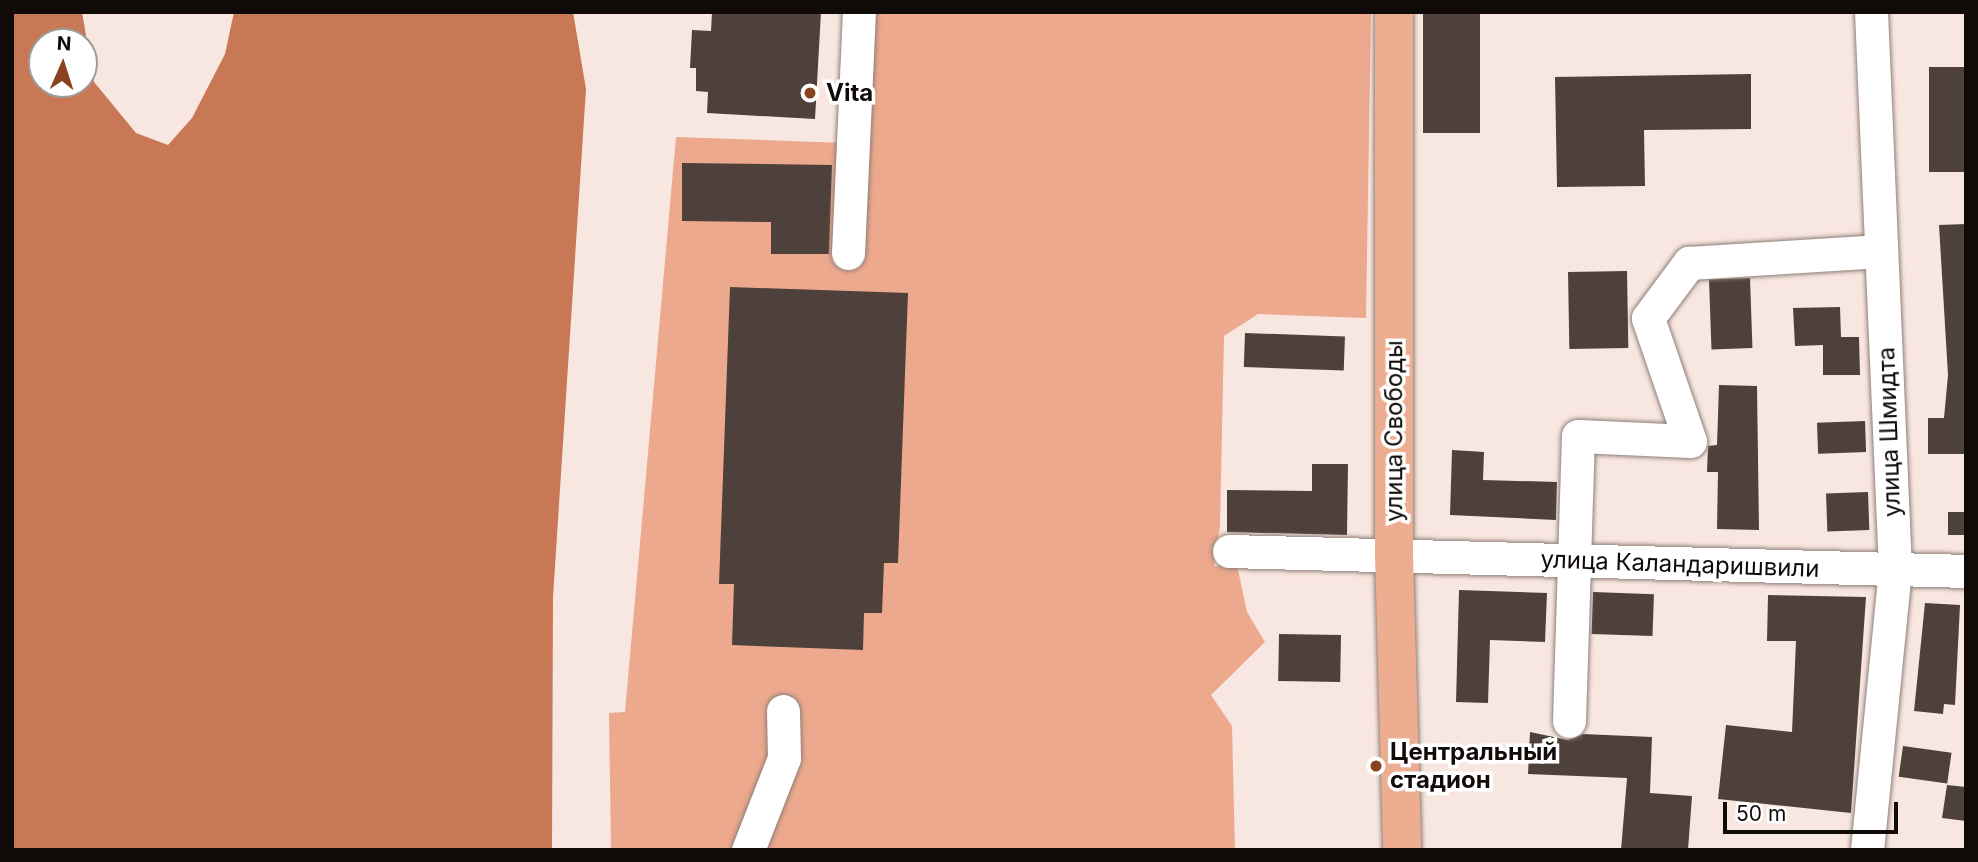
<!DOCTYPE html>
<html>
<head>
<meta charset="utf-8">
<style>
  body { margin:0 }
  #map { position:relative; width:1978px; height:862px; overflow:hidden; background:#f8e7e0; font-family:Inter,sans-serif }
  div>[style] { position:absolute }
  [style*='--x'] { left:calc(var(--x)*1px); top:calc(var(--y)*1px); width:calc(var(--w)*1px); rotate:calc(var(--a)*1deg) }
  .green>* { inset:0; background:#eda98d }
  .water>* { inset:0; background:#c87854 }
  .building>* { inset:0; background:#4e403a; transform-origin:0 0 }
  .roads { filter:drop-shadow(0 0 2px #8e7f78) drop-shadow(0 0 2px #8e7f78) }
  .minor>* { height:33px; margin:-16.5px; padding:0 16.5px; transform-origin:16.5px; border-radius:16.5px; background:#fff }
  .major>* { height:38px; margin:-19px; padding:0 19px; transform-origin:19px; border-radius:19px; background:#ecad91 }
  .dots>* { width:19px; height:19px; translate:-50% -50%; box-sizing:border-box; border:4px solid #fff; border-radius:50% }
  span { translate:-50% -50%; white-space:nowrap; text-align:center; line-height:1.15; -webkit-text-stroke:7px #fff; paint-order:stroke }
  .poi-label { font-size:24px; color:#100b08; font-weight:700 }
  .left { translate:0 -50%; text-align:left }
  .street-label { font-size:24px; color:#100b08 }
  .frame { position:absolute; inset:0; border:14px solid #100b08; pointer-events:none }
  .north { position:absolute; left:28px; top:28px; width:70px; height:70px; box-sizing:border-box; background:#fff; border:2px solid #9f9d9c; border-radius:50%; rotate:3deg; font-size:19px; font-weight:700; line-height:28px; text-align:center; color:#100b08 }
  .north::after { content:''; display:block; margin:auto; width:24px; height:32px; background:#894220; clip-path:polygon(50% 0,100% 100%,50% 72%,0 100%) }
  .scale { position:absolute; left:1723px; top:802px; width:175px; height:32px; box-sizing:border-box; border:4px solid #100b08; border-top:0; padding-left:9px; font-size:21px; line-height:24px; white-space:nowrap; color:#100b08; -webkit-text-stroke:5px #fff; paint-order:stroke }
</style>
</head>
<body>
<div id="map">
  <div class="green">
    <i style="clip-path:polygon(850px 12px,1371px 12px,1366px 318px,1258px 314px,1224px 336px,1220px 526px,1214px 566px,1237px 565px,1247px 612px,1265px 642px,1211px 695px,1232px 726px,1235px 850px,611px 850px,609px 713px,625px 712px,676px 137px,845px 143px)"></i>
  </div>
  <div class="water">
    <i style="clip-path:polygon(evenodd,12px 12px,82px 12px,94px 82px,136px 133px,168px 145px,192px 118px,225px 54px,234px 12px,573px 12px,586px 89px,553px 597px,552px 850px,12px 850px,12px 12px,42px 42px,84px 42px,84px 84px,42px 84px,42px 42px)"></i>
  </div>
  <div class="building">
    <i style="clip-path:polygon(712px 12px,821px 12px,815px 119px,707px 113px,708px 92px,696px 91px,696px 68px,690px 68px,692px 30px,711px 31px)"></i>
    <i style="left:1423px;top:12px;width:57px;height:121px"></i>
    <i style="left:1966px;top:67px;width:105px;height:37px;rotate:90deg"></i>
    <i style="clip-path:polygon(1751px 74px,1751px 129px,1644px 130px,1645px 186px,1557px 187px,1555px 77px)"></i>
    <i style="clip-path:polygon(682px 163px,832px 165px,829px 254px,771px 254px,771px 222px,682px 221px)"></i>
    <i style="clip-path:polygon(1966px 224px,1966px 454px,1928px 454px,1928px 418px,1944px 418px,1948px 375px,1939px 225px)"></i>
    <i style="left:1627px;top:271px;width:77px;height:59px;rotate:89deg"></i>
    <i style="left:1750px;top:278px;width:70px;height:41px;rotate:88deg"></i>
    <i style="clip-path:polygon(730px 287px,908px 293px,898px 563px,884px 563px,882px 613px,864px 613px,863px 650px,732px 645px,734px 584px,719px 584px)"></i>
    <i style="clip-path:polygon(1840px 307px,1841px 337px,1859px 337px,1860px 375px,1823px 375px,1823px 345px,1795px 346px,1793px 308px)"></i>
    <i style="left:1245px;top:333px;width:100px;height:34px;rotate:2deg"></i>
    <i style="clip-path:polygon(1719px 385px,1757px 386px,1759px 530px,1717px 529px,1718px 472px,1707px 472px,1708px 446px,1717px 445px)"></i>
    <i style="left:1865px;top:421px;width:31px;height:48px;rotate:88deg"></i>
    <i style="clip-path:polygon(1452px 450px,1484px 452px,1483px 480px,1557px 482px,1556px 520px,1450px 515px)"></i>
    <i style="clip-path:polygon(1312px 464px,1348px 464px,1347px 535px,1227px 532px,1227px 490px,1312px 491px)"></i>
    <i style="left:1868px;top:492px;width:38px;height:42px;rotate:88deg"></i>
    <i style="left:1966px;top:512px;width:23px;height:18px;rotate:90deg"></i>
    <i style="clip-path:polygon(1459px 590px,1547px 593px,1545px 642px,1490px 640px,1488px 703px,1456px 702px)"></i>
    <i style="left:1593px;top:592px;width:61px;height:42px;rotate:2deg"></i>
    <i style="clip-path:polygon(1768px 595px,1866px 597px,1851px 813px,1718px 799px,1726px 725px,1792px 732px,1796px 641px,1767px 641px)"></i>
    <i style="clip-path:polygon(1925px 603px,1960px 605px,1955px 705px,1944px 704px,1943px 714px,1914px 711px)"></i>
    <i style="left:1279px;top:634px;width:62px;height:47px;rotate:1deg"></i>
    <i style="clip-path:polygon(1530px 732px,1568px 740px,1583px 734px,1652px 737px,1650px 793px,1692px 796px,1688px 850px,1621px 850px,1627px 778px,1528px 774px)"></i>
    <i style="left:1903px;top:746px;width:49px;height:31px;rotate:8deg"></i>
    <i style="clip-path:polygon(1947px 785px,1966px 787px,1966px 821px,1942px 818px)"></i>
  </div>
  <div class="roads">
    <div class="minor">
      <i style="--x:848;--y:253;--w:241;--a:-87.4"></i>
      <i style="--x:1229;--y:551;--w:737;--a:1.55"></i>
      <i style="--x:1569;--y:721;--w:285;--a:-88.2"></i>
      <i style="--x:1578;--y:436;--w:112;--a:2.6"></i>
      <i style="--x:1690;--y:441;--w:130;--a:-108.9"></i>
      <i style="--x:1648;--y:318;--w:69;--a:-53.3"></i>
      <i style="--x:1689;--y:263;--w:192;--a:-3.6"></i>
      <i style="--x:748;--y:850;--w:99;--a:-68.6"></i>
      <i style="--x:784;--y:758;--w:47;--a:-91.2"></i>
      <i style="--x:1867;--y:850;--w:281;--a:-84.3"></i>
      <i style="--x:1895;--y:570;--w:559;--a:-92.46"></i>
    </div>
    <div class="major">
      <i style="--x:1394;--y:12;--w:543;--a:90"></i>
      <i style="--x:1394;--y:555;--w:295;--a:88.4"></i>
    </div>
  </div>
  <div class="dots">
    <i style="left:810px;top:93px;background:#894220"></i>
    <i style="left:1376px;top:766px;background:#894220"></i>
  </div>
  <div class="poi-label">
    <span class="left" style="left:826px;top:93px">Vita</span>
    <span class="left" style="left:1390px;top:766px">Центральный<br>стадион</span>
  </div>
  <div class="street-label">
    <span style="left:1394px;top:431px;rotate:-90deg">улица Свободы</span>
    <span style="left:1889px;top:432px;rotate:-92deg">улица Шмидта</span>
    <span style="left:1680px;top:564px;rotate:2deg">улица Каландаришвили</span>
  </div>
  <div class="frame"></div>
  <div class="north">N</div>
  <div class="scale">50 m</div>
</div>
</body>
</html>
